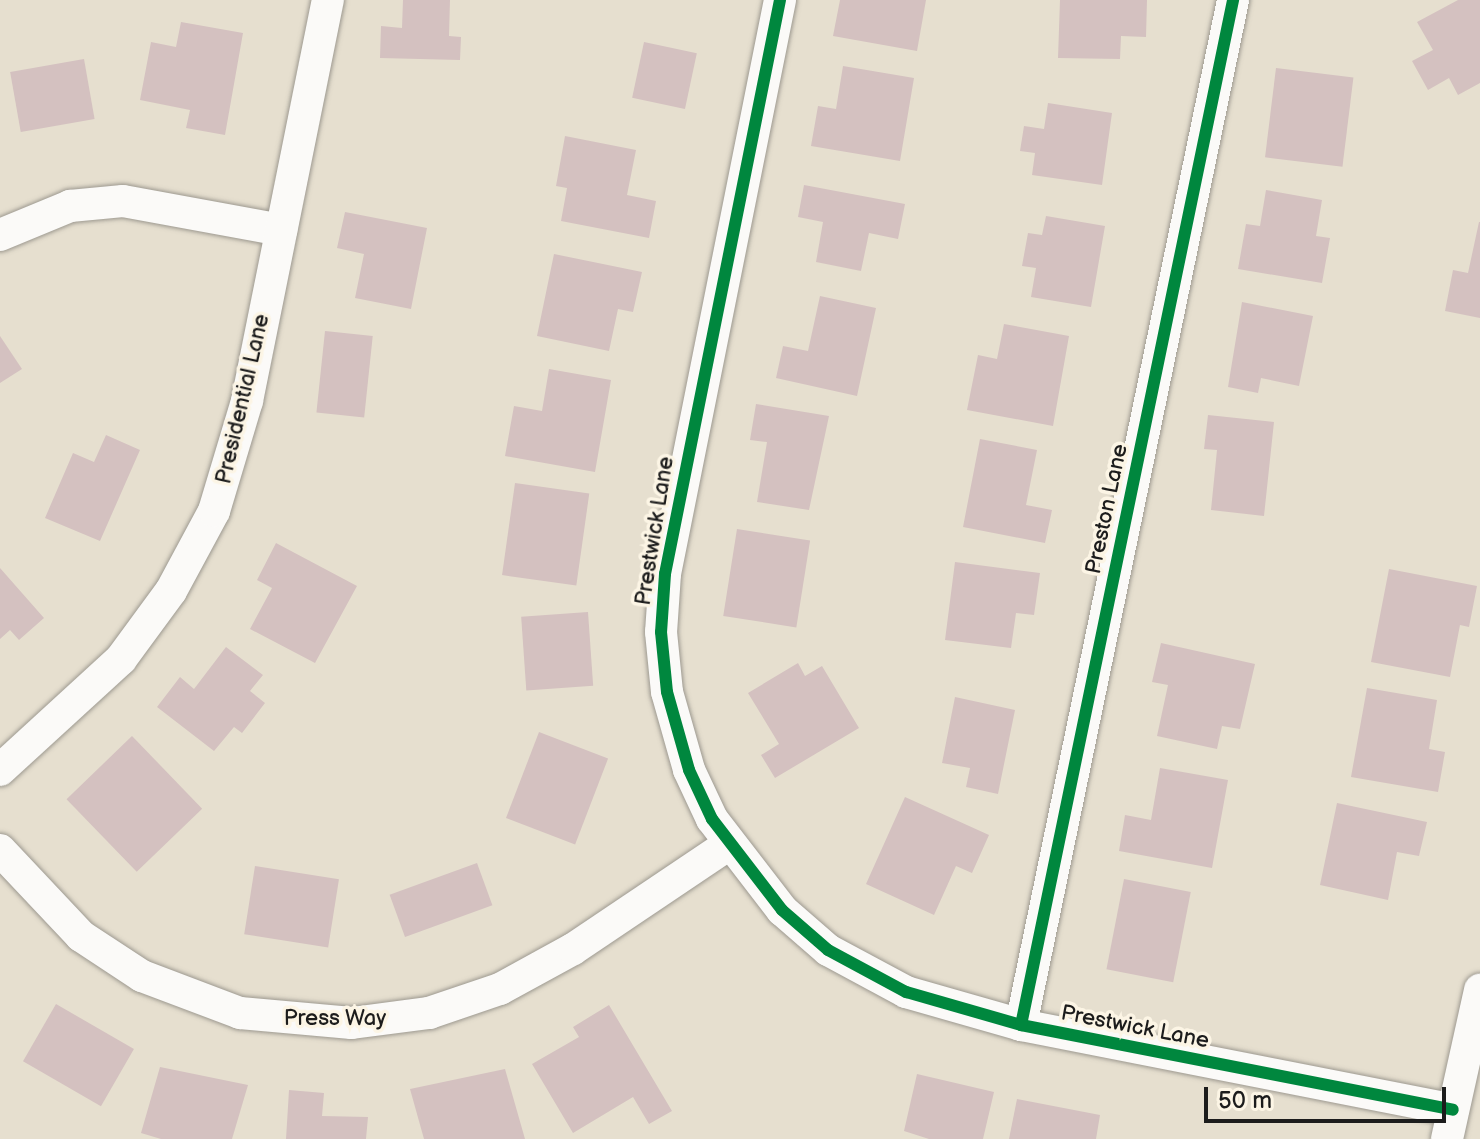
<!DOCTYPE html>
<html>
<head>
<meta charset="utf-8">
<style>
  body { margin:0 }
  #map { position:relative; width:1480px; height:1139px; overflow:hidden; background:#e6dfcf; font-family:"Balsamiq Sans",sans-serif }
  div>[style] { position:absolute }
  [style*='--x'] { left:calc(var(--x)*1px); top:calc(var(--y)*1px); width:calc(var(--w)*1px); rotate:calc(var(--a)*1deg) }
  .building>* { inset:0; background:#d4c1c0; transform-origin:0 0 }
  .roads { filter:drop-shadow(0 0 2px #9d9990) drop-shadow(0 0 2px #9d9990) }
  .minor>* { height:32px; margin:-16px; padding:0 16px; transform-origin:16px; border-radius:16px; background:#fbfaf8 }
  .cycleway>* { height:12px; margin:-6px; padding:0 6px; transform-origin:6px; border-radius:6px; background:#00873e }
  span { translate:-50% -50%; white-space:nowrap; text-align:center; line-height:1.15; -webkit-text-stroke:7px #fcf5e5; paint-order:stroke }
  .street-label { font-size:22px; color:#1c1c1c }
  .scale { position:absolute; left:1204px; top:1087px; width:242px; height:36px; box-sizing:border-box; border:4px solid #1c1c1c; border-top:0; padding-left:10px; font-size:24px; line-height:28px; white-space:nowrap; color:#1c1c1c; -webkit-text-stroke:6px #fcf5e5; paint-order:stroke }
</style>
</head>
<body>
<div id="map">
  <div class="building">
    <i style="clip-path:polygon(403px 0,450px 0,449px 36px,461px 37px,460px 60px,380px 58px,381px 26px,402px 28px)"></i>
    <i style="clip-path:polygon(840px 0,926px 0,917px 51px,833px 36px)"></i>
    <i style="clip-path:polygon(1060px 0,1147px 0,1146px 37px,1121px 36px,1120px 59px,1058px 58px)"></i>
    <i style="clip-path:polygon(1458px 0,1480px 0,1480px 83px,1458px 95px,1449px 78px,1428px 90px,1412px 61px,1433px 50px,1417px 22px)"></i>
    <i style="clip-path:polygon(181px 22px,243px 33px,225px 135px,186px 128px,190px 110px,140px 100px,151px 42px,176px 47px)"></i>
    <i style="left:644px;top:42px;width:54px;height:57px;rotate:12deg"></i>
    <i style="left:84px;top:59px;width:61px;height:75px;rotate:80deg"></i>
    <i style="clip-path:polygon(843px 66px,914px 78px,900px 161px,811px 146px,818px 106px,836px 109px)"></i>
    <i style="left:1276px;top:68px;width:78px;height:90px;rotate:7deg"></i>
    <i style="clip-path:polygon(1048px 103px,1112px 113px,1102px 185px,1032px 175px,1035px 153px,1020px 151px,1024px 126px,1044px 129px)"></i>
    <i style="clip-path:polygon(565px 136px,636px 150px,627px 195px,656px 201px,649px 238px,561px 221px,567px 188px,556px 186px)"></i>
    <i style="clip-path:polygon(804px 185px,905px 204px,898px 239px,869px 233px,861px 271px,816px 262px,823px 222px,798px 217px)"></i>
    <i style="clip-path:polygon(1266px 190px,1322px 200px,1316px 236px,1330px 238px,1322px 283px,1238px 269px,1246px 224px,1260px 226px)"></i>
    <i style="clip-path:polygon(345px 212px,427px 228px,411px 309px,355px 298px,364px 254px,337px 248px)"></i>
    <i style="clip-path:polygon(1046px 216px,1105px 226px,1091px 307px,1031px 297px,1036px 268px,1022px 266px,1028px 233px,1042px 235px)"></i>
    <i style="clip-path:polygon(1479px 222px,1480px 222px,1480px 318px,1445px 311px,1453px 270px,1468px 273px)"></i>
    <i style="clip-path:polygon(554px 254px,642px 272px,633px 312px,618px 309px,609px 351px,537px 336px)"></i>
    <i style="clip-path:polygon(820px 296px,876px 308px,857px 396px,776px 378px,783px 346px,808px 351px)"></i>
    <i style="clip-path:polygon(1242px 302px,1313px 316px,1299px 386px,1261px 378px,1258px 393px,1228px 387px)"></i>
    <i style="clip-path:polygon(1004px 324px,1069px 336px,1053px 426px,967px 410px,978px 355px,997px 359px)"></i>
    <i style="left:325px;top:331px;width:48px;height:82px;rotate:6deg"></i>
    <i style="clip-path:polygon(0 336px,22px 369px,0 383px)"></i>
    <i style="clip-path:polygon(549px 369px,611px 380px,595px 472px,505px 456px,514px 406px,542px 411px)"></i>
    <i style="clip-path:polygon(756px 404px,829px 416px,809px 510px,757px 502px,767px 442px,750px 440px)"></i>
    <i style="clip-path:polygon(1208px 415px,1274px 422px,1264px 516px,1211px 510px,1217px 450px,1204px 449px)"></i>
    <i style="clip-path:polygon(106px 435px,140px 450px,100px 541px,45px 518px,73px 453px,94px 462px)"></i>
    <i style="clip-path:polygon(980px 439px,1037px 450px,1026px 505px,1052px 510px,1045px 543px,963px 527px)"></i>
    <i style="left:515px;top:483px;width:75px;height:93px;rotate:8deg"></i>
    <i style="left:737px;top:529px;width:74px;height:88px;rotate:9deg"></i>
    <i style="clip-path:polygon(276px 543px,357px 586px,315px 663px,250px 629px,272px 588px,257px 580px)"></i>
    <i style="clip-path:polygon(955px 562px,1040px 573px,1034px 615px,1016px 613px,1011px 648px,945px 640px)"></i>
    <i style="clip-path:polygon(0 568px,44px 618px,19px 640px,10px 630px,0 639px)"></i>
    <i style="clip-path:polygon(1389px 569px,1477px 586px,1469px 627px,1460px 625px,1450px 677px,1371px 662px)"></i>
    <i style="left:588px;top:612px;width:74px;height:67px;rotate:86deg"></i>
    <i style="clip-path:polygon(1161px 643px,1255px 664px,1240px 729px,1222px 726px,1217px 749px,1157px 736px,1168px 685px,1152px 682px)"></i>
    <i style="clip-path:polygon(226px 647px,263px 675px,250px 691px,265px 703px,242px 733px,234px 727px,214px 751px,157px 707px,180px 677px,194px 689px)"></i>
    <i style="clip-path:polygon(798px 663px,805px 676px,822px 666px,859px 728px,775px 778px,761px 755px,779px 744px,748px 693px)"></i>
    <i style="clip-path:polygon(1367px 688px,1437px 700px,1429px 749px,1445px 752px,1438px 792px,1351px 777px)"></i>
    <i style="clip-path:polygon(955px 697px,1015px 710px,998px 794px,966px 787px,970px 768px,942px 763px)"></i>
    <i style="left:539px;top:732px;width:74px;height:92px;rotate:21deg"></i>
    <i style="left:132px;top:736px;width:101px;height:91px;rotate:46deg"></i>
    <i style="clip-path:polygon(1160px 768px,1228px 780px,1212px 868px,1119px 851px,1125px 815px,1151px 820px)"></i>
    <i style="clip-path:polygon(905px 797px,989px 835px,972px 873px,956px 866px,934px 915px,866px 884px)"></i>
    <i style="clip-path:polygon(1337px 803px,1427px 822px,1419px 856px,1397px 852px,1388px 900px,1320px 885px)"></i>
    <i style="left:477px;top:863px;width:45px;height:93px;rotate:70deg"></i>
    <i style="left:255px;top:866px;width:85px;height:69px;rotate:9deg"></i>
    <i style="left:1124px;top:879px;width:68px;height:92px;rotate:11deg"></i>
    <i style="left:56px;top:1004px;width:90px;height:66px;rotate:30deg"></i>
    <i style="clip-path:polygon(609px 1005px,672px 1111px,649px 1124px,633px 1097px,573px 1133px,532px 1064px,579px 1037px,573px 1027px)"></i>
    <i style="clip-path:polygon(160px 1067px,248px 1085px,232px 1139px,161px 1139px,141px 1133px)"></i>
    <i style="clip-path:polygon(505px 1069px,525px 1139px,424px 1139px,410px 1089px)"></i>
    <i style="clip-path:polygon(917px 1074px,994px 1092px,983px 1139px,929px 1139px,904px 1131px)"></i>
    <i style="clip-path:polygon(289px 1090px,324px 1093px,322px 1116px,368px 1117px,366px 1139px,286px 1139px)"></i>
    <i style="clip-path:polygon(1017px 1099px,1100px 1115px,1096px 1139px,1009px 1139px)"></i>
  </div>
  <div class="roads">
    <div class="minor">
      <i style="--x:780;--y:0;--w:585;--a:101.33"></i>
      <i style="--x:665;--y:574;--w:58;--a:93.9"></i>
      <i style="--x:661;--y:632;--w:60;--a:84.3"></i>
      <i style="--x:667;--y:692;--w:81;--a:74.2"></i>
      <i style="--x:689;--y:770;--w:54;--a:64.9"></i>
      <i style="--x:712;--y:819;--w:115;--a:52.4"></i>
      <i style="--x:782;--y:910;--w:61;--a:41"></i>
      <i style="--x:828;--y:950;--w:89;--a:28.3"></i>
      <i style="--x:906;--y:992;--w:120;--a:16"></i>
      <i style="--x:1021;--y:1025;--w:440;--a:11.1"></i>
      <i style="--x:0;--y:235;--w:76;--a:-22.5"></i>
      <i style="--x:70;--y:206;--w:53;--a:-5.4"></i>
      <i style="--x:123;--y:201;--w:161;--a:10.4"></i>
      <i style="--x:0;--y:770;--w:164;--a:-42.5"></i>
      <i style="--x:121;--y:659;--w:84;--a:-53.7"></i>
      <i style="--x:171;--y:591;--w:91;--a:-61.7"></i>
      <i style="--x:214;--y:511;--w:115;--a:-73.3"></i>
      <i style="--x:247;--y:401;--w:409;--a:-78.6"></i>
      <i style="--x:0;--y:850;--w:118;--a:46.7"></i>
      <i style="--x:81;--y:936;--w:73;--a:33.3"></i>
      <i style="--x:142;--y:976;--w:105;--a:20.7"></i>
      <i style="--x:240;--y:1013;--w:112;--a:5.1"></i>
      <i style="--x:352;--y:1023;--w:78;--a:-7.4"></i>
      <i style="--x:429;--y:1013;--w:75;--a:-18.7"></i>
      <i style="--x:500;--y:989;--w:83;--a:-28.7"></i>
      <i style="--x:573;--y:949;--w:187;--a:-33.9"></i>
      <i style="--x:1021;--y:1025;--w:1047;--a:-78.31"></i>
      <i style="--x:1447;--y:1139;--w:153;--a:-77.5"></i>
    </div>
  </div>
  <div class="cycleway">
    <i style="--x:780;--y:0;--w:585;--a:101.33"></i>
    <i style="--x:665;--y:574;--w:58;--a:93.9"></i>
    <i style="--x:661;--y:632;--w:60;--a:84.3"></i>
    <i style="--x:667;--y:692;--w:81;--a:74.2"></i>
    <i style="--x:689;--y:770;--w:54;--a:64.9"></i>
    <i style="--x:712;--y:819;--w:115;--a:52.4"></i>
    <i style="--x:782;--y:910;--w:61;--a:41"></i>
    <i style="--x:828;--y:950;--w:89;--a:28.3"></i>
    <i style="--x:906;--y:992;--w:120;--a:16"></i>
    <i style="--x:1021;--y:1025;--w:440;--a:11.1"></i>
    <i style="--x:1021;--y:1025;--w:1047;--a:-78.31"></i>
  </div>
  <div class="street-label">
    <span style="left:243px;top:399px;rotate:-77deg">Presidential Lane</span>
    <span style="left:1107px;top:509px;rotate:-78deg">Preston Lane</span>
    <span style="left:655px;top:531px;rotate:-81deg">Prestwick Lane</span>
    <span style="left:335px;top:1019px">Press Way</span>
    <span style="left:1135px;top:1027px;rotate:11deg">Prestwick Lane</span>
  </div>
  <div class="scale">50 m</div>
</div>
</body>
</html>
